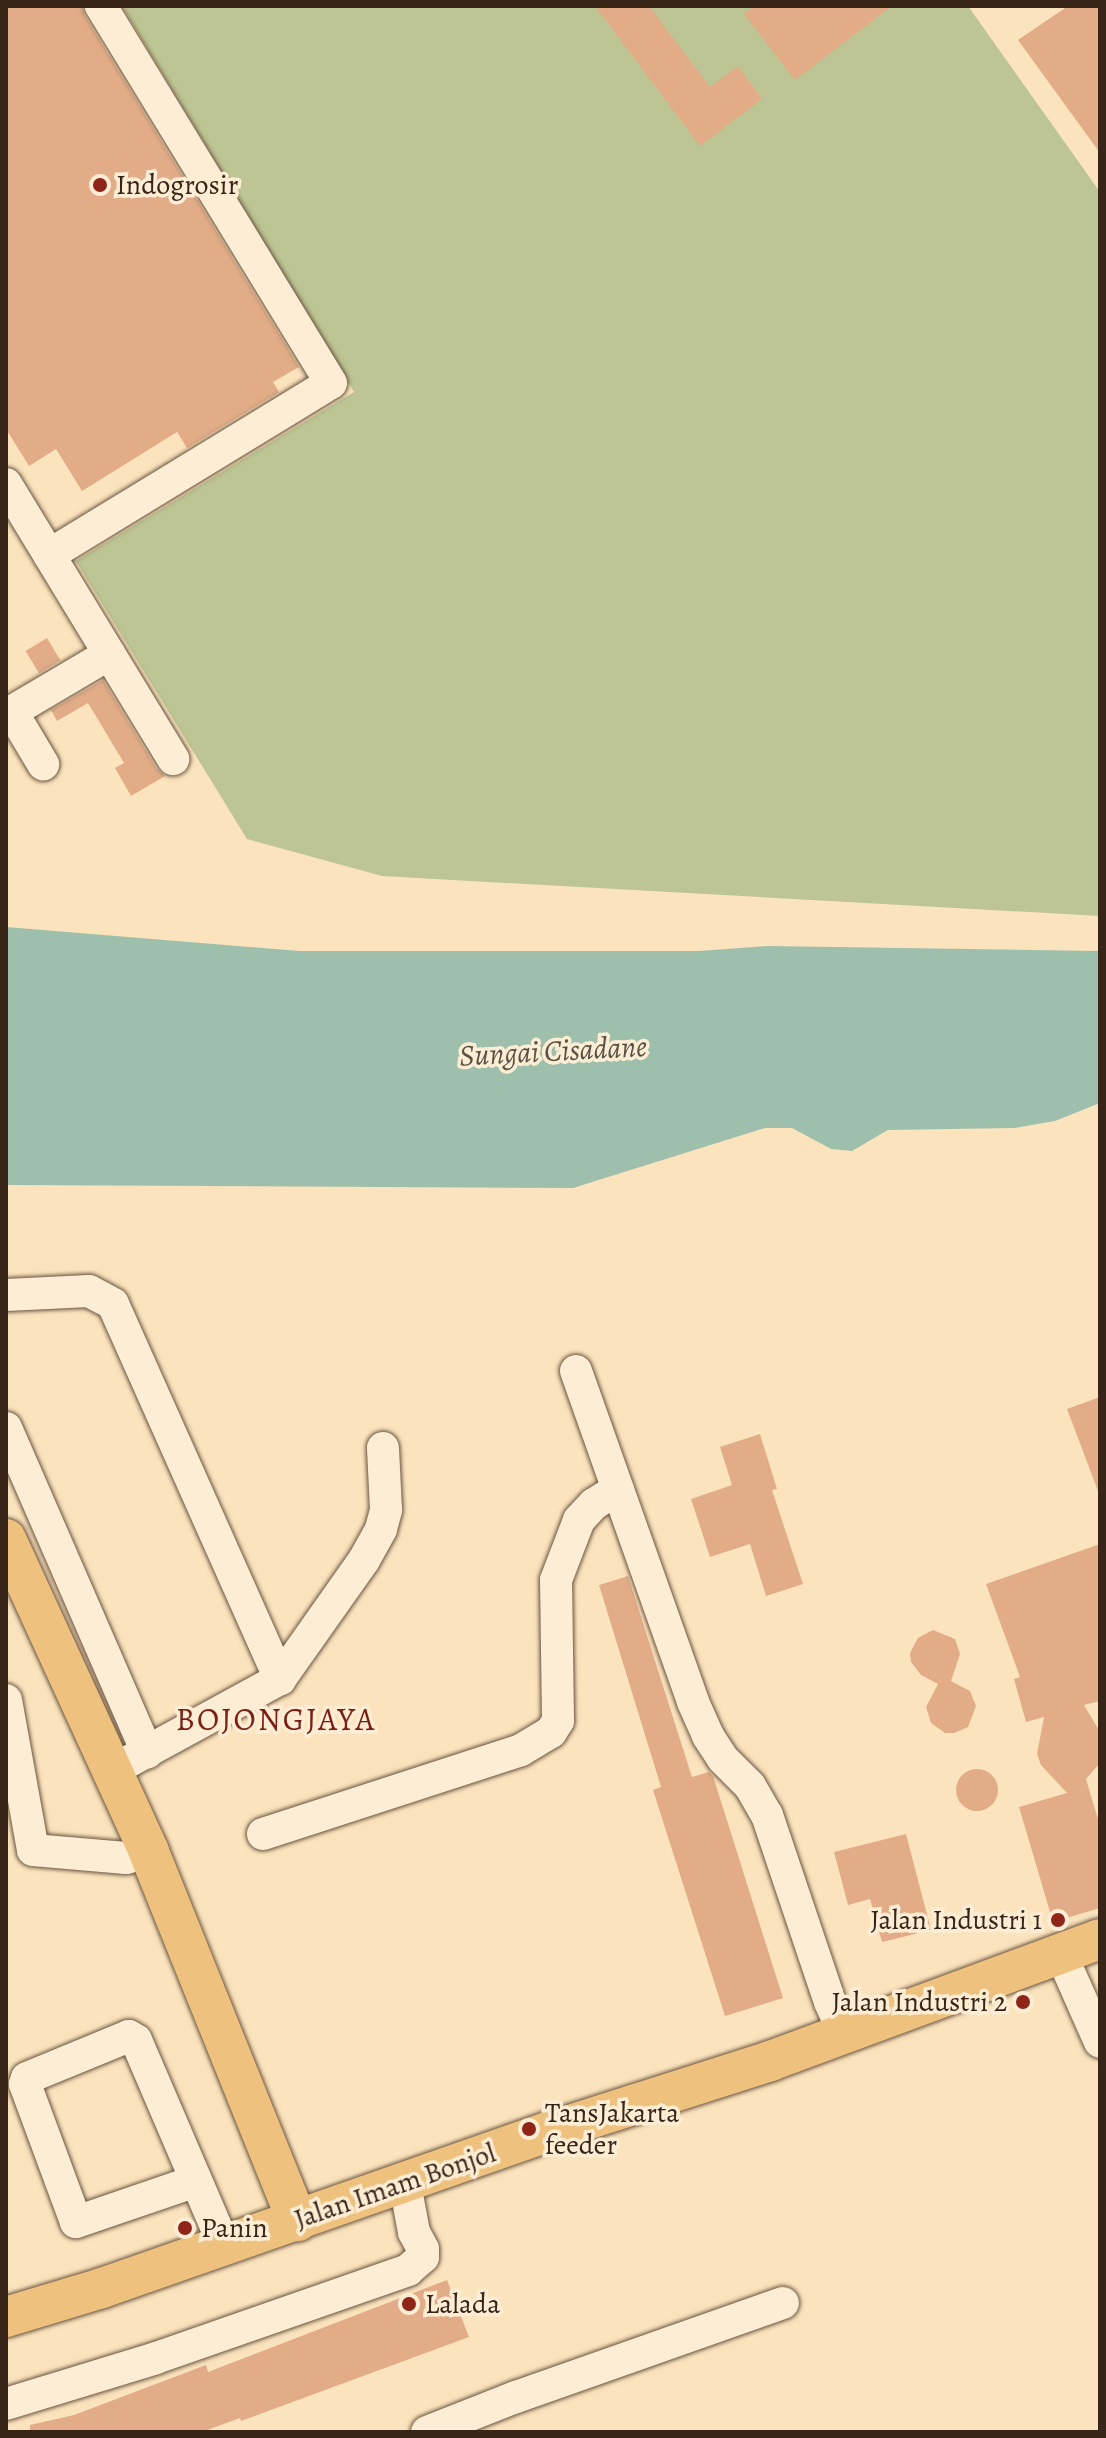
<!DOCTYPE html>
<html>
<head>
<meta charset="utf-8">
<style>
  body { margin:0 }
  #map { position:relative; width:1106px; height:2438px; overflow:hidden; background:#fbe4bd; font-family:Alegreya,serif }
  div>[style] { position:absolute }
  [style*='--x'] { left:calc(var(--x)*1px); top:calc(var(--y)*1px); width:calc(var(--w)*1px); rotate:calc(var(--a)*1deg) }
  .green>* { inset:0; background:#bcc593 }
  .water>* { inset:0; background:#9fbfad }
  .building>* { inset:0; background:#e3ac88; transform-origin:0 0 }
  .round { border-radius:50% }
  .roads { filter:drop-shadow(0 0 2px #6a5441) drop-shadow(0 0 2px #6a5441) }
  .minor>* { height:32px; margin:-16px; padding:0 16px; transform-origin:16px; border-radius:16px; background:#fcedd4 }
  .major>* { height:40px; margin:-20px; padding:0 20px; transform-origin:20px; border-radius:20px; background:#eec27e }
  .dots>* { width:22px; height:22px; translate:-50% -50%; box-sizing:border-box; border:4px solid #fcedd4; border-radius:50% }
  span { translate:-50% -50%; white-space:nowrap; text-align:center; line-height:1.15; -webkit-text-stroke:7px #fcedd4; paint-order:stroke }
  .poi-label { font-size:28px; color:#392418 }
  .left { translate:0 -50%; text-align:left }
  .right { translate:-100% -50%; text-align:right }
  .street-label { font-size:28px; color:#392418 }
  .water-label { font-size:30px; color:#585245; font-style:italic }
  .quarter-label { font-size:32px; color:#7a1f14; letter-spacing:2px }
  .frame { position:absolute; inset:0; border:8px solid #392418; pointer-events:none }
</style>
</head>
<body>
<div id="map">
  <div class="green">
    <i style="clip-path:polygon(122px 6px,968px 6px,1100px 192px,1100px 916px,382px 876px,247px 839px,76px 561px,354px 392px)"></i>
  </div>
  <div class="water">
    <i style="clip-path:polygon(6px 927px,300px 951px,699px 951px,768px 946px,1100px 951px,1100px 1103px,1055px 1121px,1015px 1128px,888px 1130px,852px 1151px,831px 1149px,792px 1128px,765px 1128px,573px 1188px,6px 1185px)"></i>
  </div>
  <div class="building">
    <i style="clip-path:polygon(6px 6px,82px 6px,85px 16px,299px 367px,273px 382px,279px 392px,187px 448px,177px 432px,82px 491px,56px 449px,29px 466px,6px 429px)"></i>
    <i style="clip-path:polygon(595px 6px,649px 6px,710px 87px,738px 66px,762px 99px,700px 146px)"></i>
    <i style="clip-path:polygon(754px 6px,892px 6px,795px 80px,744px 14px)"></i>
    <i style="clip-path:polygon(1068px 6px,1100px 6px,1100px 153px,1018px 40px)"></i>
    <i style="left:47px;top:638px;width:26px;height:25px;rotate:59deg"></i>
    <i style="clip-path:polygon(103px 680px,157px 769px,165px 776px,131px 796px,115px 768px,124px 763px,88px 703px,57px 721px,51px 710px)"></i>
    <i style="clip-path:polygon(1100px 1397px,1100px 1491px,1098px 1491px,1067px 1409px)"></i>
    <i style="clip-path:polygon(760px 1434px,777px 1489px,772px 1490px,803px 1584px,766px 1596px,750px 1544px,710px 1557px,691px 1499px,732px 1485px,720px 1447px)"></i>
    <i style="clip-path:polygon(1100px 1544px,1100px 1701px,1084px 1705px,1100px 1732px,1100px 1763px,1086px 1779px,1100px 1826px,1100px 1908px,1053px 1922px,1019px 1807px,1067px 1793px,1041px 1765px,1037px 1754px,1044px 1717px,1026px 1722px,1014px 1679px,1020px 1677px,986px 1584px)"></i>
    <i style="clip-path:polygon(628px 1576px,692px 1777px,709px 1772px,713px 1776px,783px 1998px,725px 2016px,653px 1790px,661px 1787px,599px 1585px)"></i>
    <i style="clip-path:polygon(933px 1630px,955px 1639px,960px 1654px,951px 1681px,970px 1691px,976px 1706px,968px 1727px,954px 1733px,945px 1733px,931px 1723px,926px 1707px,938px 1684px,921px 1675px,911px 1662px,910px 1653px,918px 1638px)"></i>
    <i class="round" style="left:956px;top:1769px;width:42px;height:42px"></i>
    <i style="clip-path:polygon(906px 1834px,931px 1930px,882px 1942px,870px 1899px,848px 1905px,834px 1852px)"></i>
    <i style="clip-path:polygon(447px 2280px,469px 2337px,241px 2421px,240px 2418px,202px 2432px,30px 2432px,30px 2425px,74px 2415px,206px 2365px,208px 2372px)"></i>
  </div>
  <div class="roads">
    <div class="minor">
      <i style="--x:6;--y:484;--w:322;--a:58.7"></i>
      <i style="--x:49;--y:555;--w:330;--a:-31.4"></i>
      <i style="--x:331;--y:383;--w:442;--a:-121.4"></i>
      <i style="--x:12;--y:712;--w:61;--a:59.2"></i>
      <i style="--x:6;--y:715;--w:120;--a:-30.6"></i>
      <i style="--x:6;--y:1295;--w:83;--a:-2.8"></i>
      <i style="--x:89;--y:1291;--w:27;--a:28"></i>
      <i style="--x:113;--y:1304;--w:411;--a:66"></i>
      <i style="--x:576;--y:1371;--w:351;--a:70.5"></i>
      <i style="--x:693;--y:1702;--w:37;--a:66"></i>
      <i style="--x:708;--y:1736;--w:27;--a:57"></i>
      <i style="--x:723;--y:1759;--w:38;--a:45"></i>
      <i style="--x:750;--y:1786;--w:34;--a:60"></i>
      <i style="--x:767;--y:1815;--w:197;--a:71.4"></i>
      <i style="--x:830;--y:2002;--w:34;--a:66"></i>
      <i style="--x:6;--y:1428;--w:354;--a:66.5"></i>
      <i style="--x:6;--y:1700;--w:152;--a:79.8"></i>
      <i style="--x:33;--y:1850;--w:93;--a:4.9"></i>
      <i style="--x:126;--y:1858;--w:24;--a:-15"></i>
      <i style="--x:113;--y:1770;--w:190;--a:-28.6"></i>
      <i style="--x:280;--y:1679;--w:146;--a:-54.8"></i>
      <i style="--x:364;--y:1560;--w:35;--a:-61"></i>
      <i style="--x:381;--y:1529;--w:20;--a:-75"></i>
      <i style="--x:386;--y:1510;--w:62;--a:-92.8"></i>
      <i style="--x:263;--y:1834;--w:271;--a:-18"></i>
      <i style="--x:521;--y:1750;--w:35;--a:-31"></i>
      <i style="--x:551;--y:1732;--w:13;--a:-58"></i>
      <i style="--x:558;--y:1721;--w:141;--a:-90.8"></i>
      <i style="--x:556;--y:1580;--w:64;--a:-69"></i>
      <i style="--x:579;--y:1520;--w:22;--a:-47"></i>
      <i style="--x:594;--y:1504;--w:28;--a:-32"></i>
      <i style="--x:1061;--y:1954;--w:96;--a:66.1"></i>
      <i style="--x:196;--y:2181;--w:127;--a:161.1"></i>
      <i style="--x:76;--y:2222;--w:147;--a:-110.3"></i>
      <i style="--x:25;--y:2084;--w:6;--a:-72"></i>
      <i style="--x:27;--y:2078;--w:110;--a:-22.4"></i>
      <i style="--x:129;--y:2036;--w:8;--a:30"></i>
      <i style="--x:136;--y:2040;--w:223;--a:66.8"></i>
      <i style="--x:6;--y:2404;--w:157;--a:-17"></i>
      <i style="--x:156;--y:2358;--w:267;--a:-19.2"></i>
      <i style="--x:408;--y:2270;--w:20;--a:-41"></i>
      <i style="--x:423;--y:2257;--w:8;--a:-90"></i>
      <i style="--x:423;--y:2249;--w:19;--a:-118"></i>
      <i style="--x:414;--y:2232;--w:49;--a:-100.6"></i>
      <i style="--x:427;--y:2432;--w:96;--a:-21.5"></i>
      <i style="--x:516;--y:2397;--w:283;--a:-19.4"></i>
    </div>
    <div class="major">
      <i style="--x:6;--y:1539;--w:344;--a:65.4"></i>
      <i style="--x:149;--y:1852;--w:398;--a:68.1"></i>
      <i style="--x:6;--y:2317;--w:100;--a:-16.8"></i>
      <i style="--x:102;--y:2288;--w:472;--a:-19.3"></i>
      <i style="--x:548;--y:2132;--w:233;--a:-17.7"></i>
      <i style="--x:770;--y:2061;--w:352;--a:-20.3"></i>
    </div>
  </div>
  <div class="dots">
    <i style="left:100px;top:185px;background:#8f2418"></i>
    <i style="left:1058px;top:1920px;background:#8f2418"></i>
    <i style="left:1023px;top:2002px;background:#8f2418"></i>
    <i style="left:529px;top:2129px;background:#8f2418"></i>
    <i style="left:185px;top:2228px;background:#8f2418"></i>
    <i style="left:409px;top:2304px;background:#8f2418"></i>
  </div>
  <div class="poi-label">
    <span class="left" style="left:116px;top:185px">Indogrosir</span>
    <span class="right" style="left:1042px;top:1920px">Jalan Industri 1</span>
    <span class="right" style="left:1007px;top:2002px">Jalan Industri 2</span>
    <span class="left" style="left:545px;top:2129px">TansJakarta<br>feeder</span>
    <span class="left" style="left:201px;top:2228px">Panin</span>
    <span class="left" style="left:425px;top:2304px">Lalada</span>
  </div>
  <div class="street-label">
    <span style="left:395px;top:2186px;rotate:-19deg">Jalan Imam Bonjol</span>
  </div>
  <div class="water-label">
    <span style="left:553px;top:1051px;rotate:-3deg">Sungai Cisadane</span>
  </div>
  <div class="quarter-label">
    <span style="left:276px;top:1719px">BOJONGJAYA</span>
  </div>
  <div class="frame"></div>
</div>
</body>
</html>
